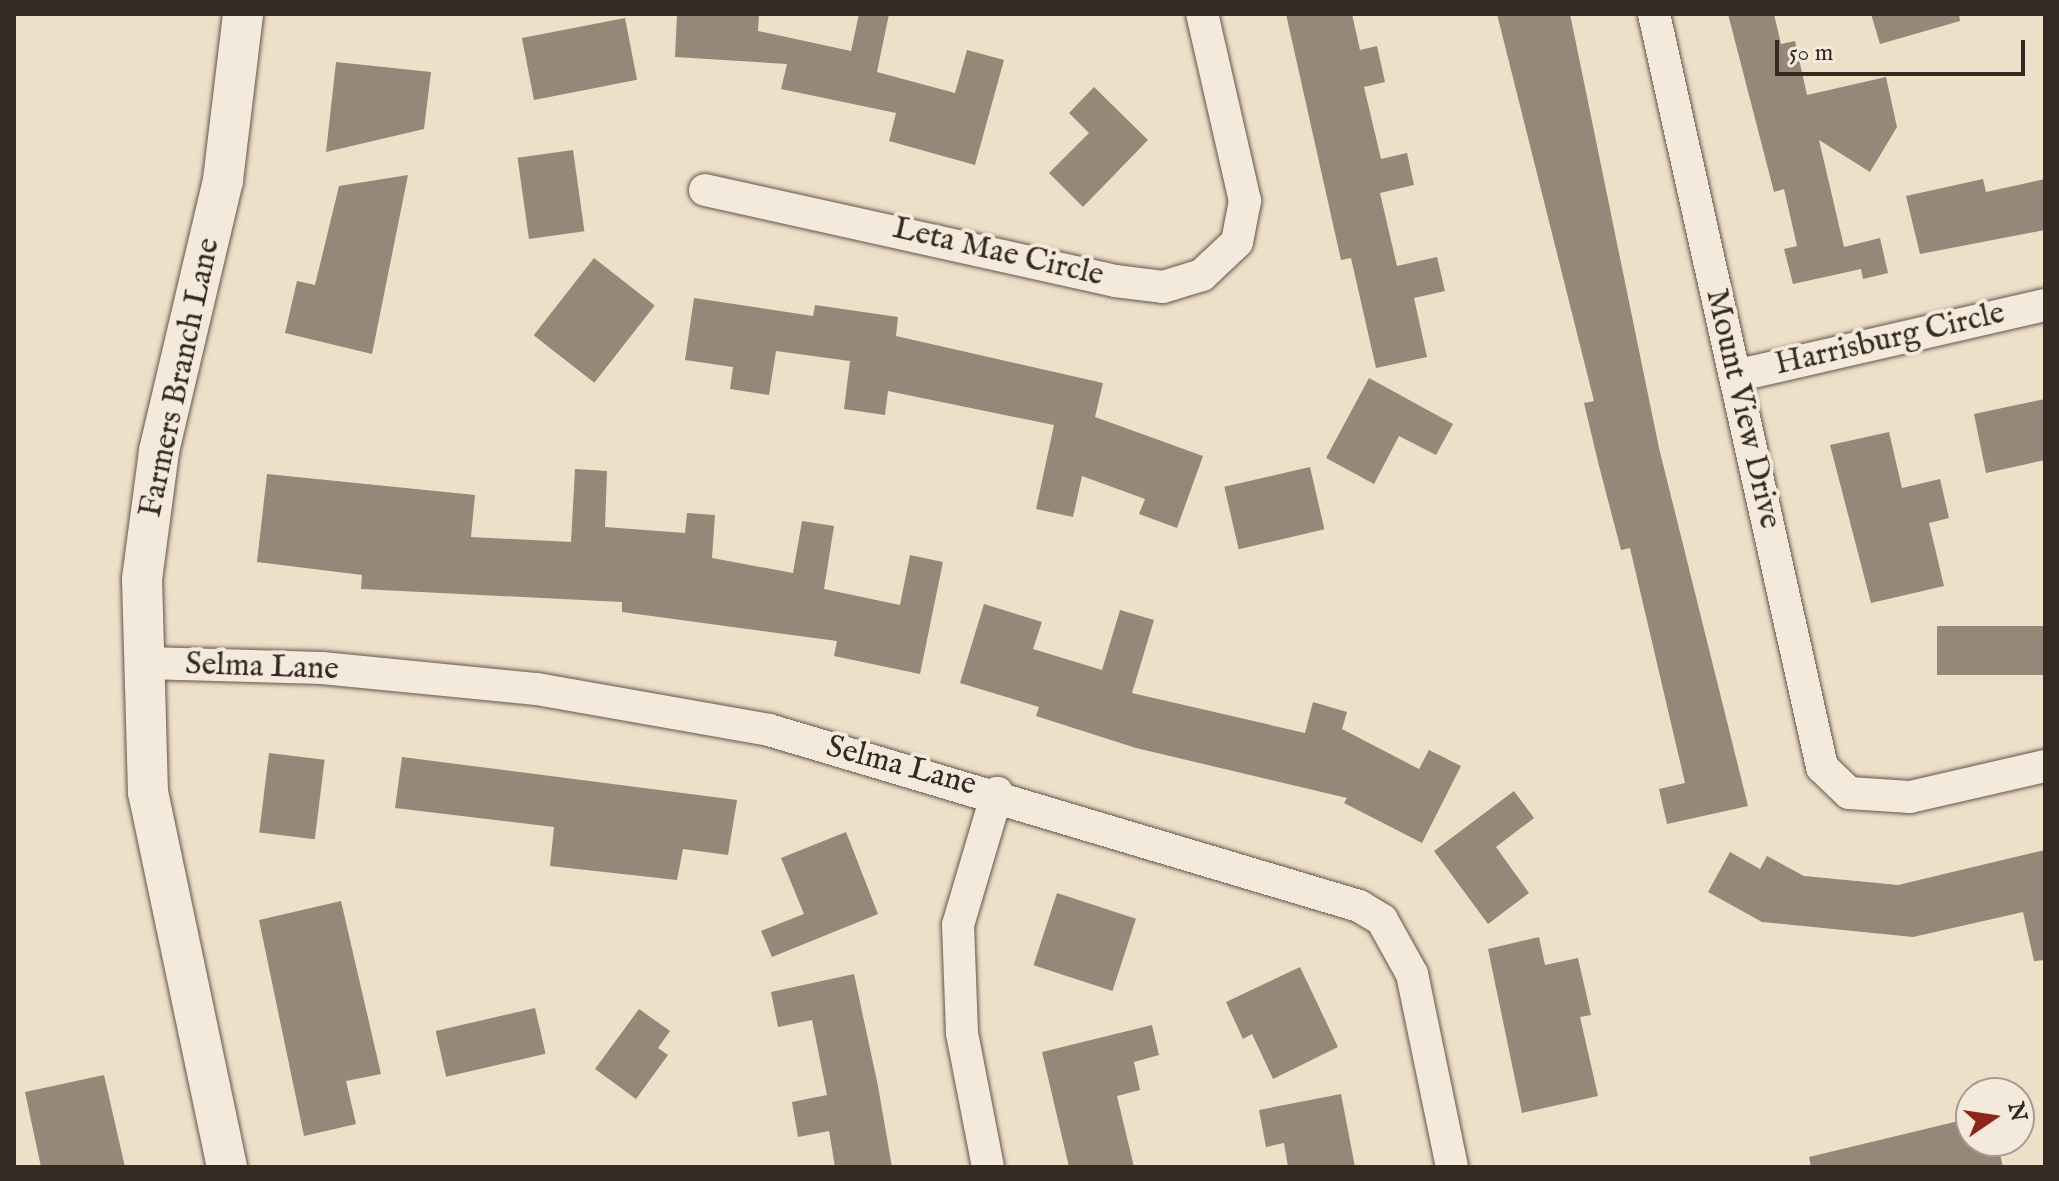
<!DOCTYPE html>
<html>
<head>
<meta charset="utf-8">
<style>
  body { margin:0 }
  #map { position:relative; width:2059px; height:1181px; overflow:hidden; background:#eedfc8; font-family:"IM FELL English",serif }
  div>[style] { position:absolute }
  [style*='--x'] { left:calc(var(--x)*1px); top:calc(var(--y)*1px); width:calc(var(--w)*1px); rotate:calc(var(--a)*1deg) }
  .building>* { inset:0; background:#958878; transform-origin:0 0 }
  .roads { filter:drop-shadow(0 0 2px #62574c) drop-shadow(0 0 2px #62574c) }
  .minor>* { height:32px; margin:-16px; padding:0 16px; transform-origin:16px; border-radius:16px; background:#f4eadb }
  .tertiary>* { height:40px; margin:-20px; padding:0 20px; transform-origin:20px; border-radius:20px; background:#f4eadb }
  span { translate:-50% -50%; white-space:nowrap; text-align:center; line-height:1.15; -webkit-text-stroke:8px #f4eadb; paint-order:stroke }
  .street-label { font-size:32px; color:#342a22 }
  .frame { position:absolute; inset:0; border:16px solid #342a22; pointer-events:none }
  .north { position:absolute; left:1955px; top:1077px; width:80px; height:80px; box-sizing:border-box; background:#f4eadb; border:2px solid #a79d91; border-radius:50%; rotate:77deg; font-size:22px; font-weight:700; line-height:32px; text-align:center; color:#342a22 }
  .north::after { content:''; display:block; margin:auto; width:28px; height:36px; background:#8f2418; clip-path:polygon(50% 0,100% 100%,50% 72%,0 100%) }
  .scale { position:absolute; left:1775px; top:40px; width:250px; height:36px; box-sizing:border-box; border:4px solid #342a22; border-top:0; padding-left:10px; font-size:24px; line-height:28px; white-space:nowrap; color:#342a22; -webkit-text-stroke:6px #f4eadb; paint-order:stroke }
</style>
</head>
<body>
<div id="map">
  <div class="building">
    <i style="clip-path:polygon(677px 14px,759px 14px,758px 31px,851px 51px,859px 14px,889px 14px,877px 72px,955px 93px,967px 50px,1004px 60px,975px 165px,889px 141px,896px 113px,781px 89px,787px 64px,675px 57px)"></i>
    <i style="clip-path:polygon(1286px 14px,1352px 14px,1360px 50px,1377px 46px,1385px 82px,1364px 87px,1381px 159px,1407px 153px,1414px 185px,1380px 193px,1397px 266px,1437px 257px,1445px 291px,1414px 298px,1427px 357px,1376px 368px,1351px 258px,1341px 260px)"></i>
    <i style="clip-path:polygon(1497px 14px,1570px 14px,1659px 448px,1748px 806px,1667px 824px,1659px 789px,1685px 783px,1630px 548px,1621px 550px,1598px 462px,1584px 403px,1594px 401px)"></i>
    <i style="clip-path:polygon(1728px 14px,1774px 14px,1781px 44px,1795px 41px,1807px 95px,1886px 77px,1897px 127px,1870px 172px,1819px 140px,1844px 247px,1880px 238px,1888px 273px,1863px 279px,1861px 269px,1793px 284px,1784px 249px,1797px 246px,1784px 189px,1774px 192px)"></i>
    <i style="clip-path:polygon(1871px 14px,1959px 14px,1960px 21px,1880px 44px)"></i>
    <i style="left:625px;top:18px;width:63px;height:105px;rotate:79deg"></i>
    <i style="clip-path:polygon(336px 62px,431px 72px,424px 129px,326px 152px)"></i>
    <i style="clip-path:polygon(1094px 87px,1148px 140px,1083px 207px,1049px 173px,1089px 133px,1069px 113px)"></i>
    <i style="left:573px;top:150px;width:82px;height:56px;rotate:82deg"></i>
    <i style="clip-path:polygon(408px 175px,372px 354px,285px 333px,297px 281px,315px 285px,339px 186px)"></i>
    <i style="clip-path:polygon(1983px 179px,1986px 192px,2045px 179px,2045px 230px,1920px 254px,1906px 196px)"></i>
    <i style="left:594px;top:258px;width:77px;height:98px;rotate:38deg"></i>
    <i style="clip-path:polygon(694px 298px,813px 316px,815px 305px,898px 317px,896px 336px,1103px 383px,1095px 417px,1203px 456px,1177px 528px,1139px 514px,1145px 499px,1082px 476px,1073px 517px,1036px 509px,1054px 425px,888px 391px,885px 415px,844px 409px,850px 361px,776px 351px,769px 395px,730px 389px,733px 367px,685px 360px)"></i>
    <i style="clip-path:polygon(1369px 378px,1453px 424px,1436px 455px,1399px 436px,1374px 484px,1326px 458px)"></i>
    <i style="clip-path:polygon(2045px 399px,2045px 460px,1986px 473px,1974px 414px)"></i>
    <i style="clip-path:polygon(1889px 432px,1902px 488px,1940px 479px,1949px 518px,1929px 523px,1944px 586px,1871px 603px,1830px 445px)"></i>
    <i style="left:1310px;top:467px;width:64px;height:88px;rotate:77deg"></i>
    <i style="clip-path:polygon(575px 469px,607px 471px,605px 527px,685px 533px,687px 513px,715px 515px,712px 558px,793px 573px,802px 521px,834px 526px,824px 589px,900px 605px,910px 555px,943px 562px,920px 674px,834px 656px,837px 641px,622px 612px,622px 602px,361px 589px,362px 575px,257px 562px,267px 474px,475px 495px,471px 537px,571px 542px)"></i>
    <i style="clip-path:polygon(984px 604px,1042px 622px,1033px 649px,1102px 670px,1120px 610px,1154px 620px,1132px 693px,1305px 733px,1313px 702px,1347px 712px,1342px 729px,1419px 769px,1429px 750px,1461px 766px,1422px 843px,1344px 803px,1347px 798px,1136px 748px,1036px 716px,1039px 707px,960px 683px)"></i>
    <i style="left:2045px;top:626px;width:49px;height:108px;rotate:90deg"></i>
    <i style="left:269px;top:753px;width:56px;height:80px;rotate:7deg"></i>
    <i style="clip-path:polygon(402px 757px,737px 800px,728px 855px,683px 849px,677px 880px,550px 866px,554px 827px,395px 808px)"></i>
    <i style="clip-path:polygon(1514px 791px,1534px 818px,1496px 847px,1529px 893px,1488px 924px,1434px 851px)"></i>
    <i style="clip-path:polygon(846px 832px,878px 914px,772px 957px,761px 931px,804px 914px,781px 858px)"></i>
    <i style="clip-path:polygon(2045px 850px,2045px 960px,2034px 961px,2023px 912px,1913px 937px,1762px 922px,1708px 892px,1730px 852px,1760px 869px,1767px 856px,1804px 876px,1898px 885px)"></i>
    <i style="left:1057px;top:893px;width:83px;height:76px;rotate:18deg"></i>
    <i style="clip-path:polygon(341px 901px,381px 1074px,346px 1081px,356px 1124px,304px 1136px,259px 920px)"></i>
    <i style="clip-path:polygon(1539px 937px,1545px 965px,1578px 958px,1591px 1015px,1580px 1017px,1598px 1096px,1522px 1113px,1488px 949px)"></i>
    <i style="clip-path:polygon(1300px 967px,1338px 1047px,1273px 1079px,1252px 1034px,1243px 1039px,1226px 1002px)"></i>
    <i style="clip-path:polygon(854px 974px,878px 1086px,892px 1167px,835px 1167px,829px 1131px,798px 1137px,792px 1102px,827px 1095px,812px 1020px,778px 1027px,771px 992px)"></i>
    <i style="left:535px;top:1008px;width:47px;height:102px;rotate:77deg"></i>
    <i style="clip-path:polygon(639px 1009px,670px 1031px,658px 1048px,668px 1055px,636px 1099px,595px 1069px)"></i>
    <i style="clip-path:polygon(1152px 1025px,1159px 1055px,1134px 1062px,1140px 1090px,1117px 1096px,1134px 1167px,1069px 1167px,1042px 1052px)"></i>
    <i style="clip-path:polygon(104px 1075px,125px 1167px,41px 1167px,25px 1092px)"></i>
    <i style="clip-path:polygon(1341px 1094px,1355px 1167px,1288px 1167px,1284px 1143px,1266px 1147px,1259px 1110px)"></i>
    <i style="clip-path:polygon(1971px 1118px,1971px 1141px,1997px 1141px,2003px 1167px,1811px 1167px,1809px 1157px)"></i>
  </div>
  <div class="roads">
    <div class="minor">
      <i style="--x:1654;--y:14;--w:772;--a:77.42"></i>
      <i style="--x:1822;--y:767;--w:37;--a:44"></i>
      <i style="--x:1849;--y:793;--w:61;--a:3.8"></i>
      <i style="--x:1910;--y:797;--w:139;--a:-12.9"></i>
      <i style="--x:705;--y:190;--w:420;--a:12.5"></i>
      <i style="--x:1115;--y:281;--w:48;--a:7.1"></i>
      <i style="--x:1163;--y:287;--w:41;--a:-17.1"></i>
      <i style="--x:1202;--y:275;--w:48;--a:-43.3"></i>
      <i style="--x:1237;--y:242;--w:42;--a:-79"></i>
      <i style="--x:1245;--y:201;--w:192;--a:-102.9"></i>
      <i style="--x:1735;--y:376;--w:318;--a:-12.9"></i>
      <i style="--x:146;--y:663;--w:176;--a:1.6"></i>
      <i style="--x:322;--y:668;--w:216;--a:5.6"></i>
      <i style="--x:537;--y:689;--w:236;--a:10"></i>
      <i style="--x:769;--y:730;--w:616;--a:16.61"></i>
      <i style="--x:1359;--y:906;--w:27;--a:31"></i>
      <i style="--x:1382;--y:920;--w:62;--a:60.9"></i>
      <i style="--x:1412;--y:974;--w:197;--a:78.3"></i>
      <i style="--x:988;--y:1167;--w:136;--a:-101"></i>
      <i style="--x:962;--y:1033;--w:108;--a:-92.1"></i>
      <i style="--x:958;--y:925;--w:138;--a:-73.5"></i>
    </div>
    <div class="tertiary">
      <i style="--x:227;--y:1167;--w:382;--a:-101.9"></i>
      <i style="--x:148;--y:793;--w:214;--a:-91.6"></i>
      <i style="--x:142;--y:579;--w:129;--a:-82.4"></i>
      <i style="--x:159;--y:451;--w:278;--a:-76.7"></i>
      <i style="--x:223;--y:180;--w:167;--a:-83.1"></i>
    </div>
  </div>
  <div class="street-label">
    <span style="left:998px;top:253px;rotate:13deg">Leta Mae Circle</span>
    <span style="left:1890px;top:340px;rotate:-13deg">Harrisburg Circle</span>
    <span style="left:181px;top:378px;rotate:-78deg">Farmers Branch Lane</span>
    <span style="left:1742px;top:409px;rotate:77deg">Mount View Drive</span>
    <span style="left:262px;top:668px;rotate:2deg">Selma Lane</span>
    <span style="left:901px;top:767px;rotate:15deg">Selma Lane</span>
  </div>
  <div class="frame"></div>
  <div class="north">N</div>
  <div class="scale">50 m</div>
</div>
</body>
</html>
